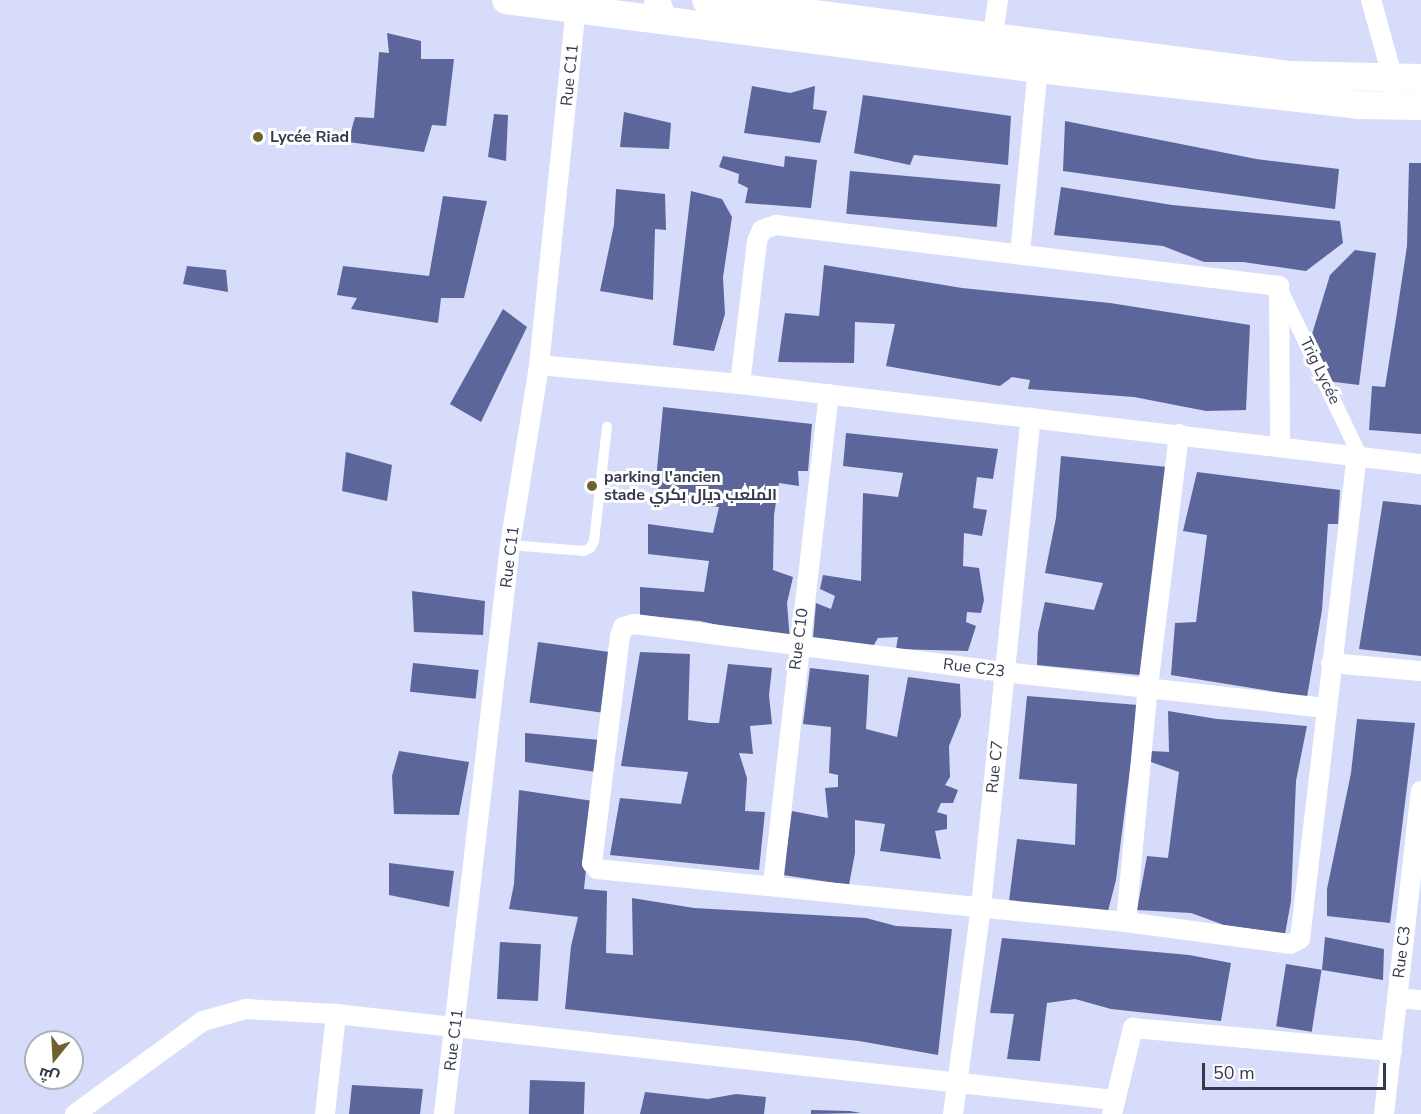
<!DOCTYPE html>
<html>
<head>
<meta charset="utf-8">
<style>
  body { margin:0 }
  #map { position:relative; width:1421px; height:1114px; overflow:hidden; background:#d6dcf9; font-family:"Nunito Sans",Cairo,sans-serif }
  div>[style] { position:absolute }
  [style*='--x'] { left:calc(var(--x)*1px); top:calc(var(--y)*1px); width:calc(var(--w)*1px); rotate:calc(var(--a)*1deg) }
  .building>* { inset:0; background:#5c669a; transform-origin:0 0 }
  .service>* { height:10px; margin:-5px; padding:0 5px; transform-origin:5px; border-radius:5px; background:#fff }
  .pedestrian>* { height:15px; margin:-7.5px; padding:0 7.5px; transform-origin:7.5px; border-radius:7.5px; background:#fff }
  .minor>* { height:20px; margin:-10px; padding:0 10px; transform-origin:10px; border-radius:10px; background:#fff }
  .tertiary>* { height:26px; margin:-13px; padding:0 13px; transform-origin:13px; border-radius:13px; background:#fff }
  .secondary>* { height:28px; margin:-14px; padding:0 14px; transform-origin:14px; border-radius:14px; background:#fff }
  .dots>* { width:16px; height:16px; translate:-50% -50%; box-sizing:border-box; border:3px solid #fff; border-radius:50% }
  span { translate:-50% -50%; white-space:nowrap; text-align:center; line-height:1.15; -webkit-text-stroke:6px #fff; paint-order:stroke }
  .street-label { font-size:16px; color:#35394c }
  .poi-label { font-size:16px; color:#35394c; font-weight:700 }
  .left { translate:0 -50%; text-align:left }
  .north { position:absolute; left:24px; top:1030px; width:60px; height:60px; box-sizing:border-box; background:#fff; border:2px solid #aeb0b7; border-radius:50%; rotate:198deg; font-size:16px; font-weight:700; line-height:24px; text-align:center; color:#35394c }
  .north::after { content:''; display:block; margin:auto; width:21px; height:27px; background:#6f622f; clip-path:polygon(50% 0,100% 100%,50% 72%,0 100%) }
  .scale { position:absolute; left:1202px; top:1063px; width:184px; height:27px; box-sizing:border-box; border:3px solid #35394c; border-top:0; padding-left:8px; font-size:18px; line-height:21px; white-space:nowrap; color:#35394c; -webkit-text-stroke:4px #fff; paint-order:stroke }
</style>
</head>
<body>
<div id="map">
  <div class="building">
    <i style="clip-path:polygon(387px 33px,421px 41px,421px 59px,454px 59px,446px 126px,432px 125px,424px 152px,348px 142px,355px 117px,374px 118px,379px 52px,389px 53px)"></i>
    <i style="clip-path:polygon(752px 86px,790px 93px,815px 86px,813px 109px,827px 111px,820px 143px,744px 133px)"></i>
    <i style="clip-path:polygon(863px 95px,1011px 116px,1008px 165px,914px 155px,910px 165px,854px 153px)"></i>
    <i style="clip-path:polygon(624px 112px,671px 123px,669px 149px,620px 147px)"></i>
    <i style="clip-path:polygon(494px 114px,508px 115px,506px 161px,488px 157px)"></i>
    <i style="clip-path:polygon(1065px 121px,1256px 159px,1339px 169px,1335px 209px,1063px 171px)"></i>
    <i style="clip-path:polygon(723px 156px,784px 167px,785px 156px,817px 160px,811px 208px,745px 203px,748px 188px,738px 183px,739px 174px,719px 167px)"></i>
    <i style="clip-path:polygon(1409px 163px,1421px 163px,1421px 434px,1369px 430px,1372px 386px,1385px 387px,1396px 319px,1407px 246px)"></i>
    <i style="left:850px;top:171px;width:151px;height:43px;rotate:5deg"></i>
    <i style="clip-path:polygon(1061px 187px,1172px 205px,1340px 221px,1343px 243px,1306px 271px,1243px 262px,1204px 262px,1163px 246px,1054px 235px)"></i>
    <i style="clip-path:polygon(616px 189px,665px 194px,666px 230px,655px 229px,653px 300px,600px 291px,614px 225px)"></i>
    <i style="clip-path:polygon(691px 191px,722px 199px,732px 217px,723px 277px,725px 314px,714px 351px,673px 345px)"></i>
    <i style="clip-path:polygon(443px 196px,487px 201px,464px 298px,441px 298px,438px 323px,351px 309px,357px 298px,337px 295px,343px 266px,429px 276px)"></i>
    <i style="clip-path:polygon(1355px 250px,1376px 253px,1359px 385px,1327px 381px,1309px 344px,1330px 275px)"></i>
    <i style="clip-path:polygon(824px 265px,962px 288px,1110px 303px,1250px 325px,1246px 410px,1206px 411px,1134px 397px,1028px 389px,1030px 380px,1012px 377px,1000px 386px,886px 366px,895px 324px,855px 322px,854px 363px,778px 362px,785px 313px,819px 316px)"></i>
    <i style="clip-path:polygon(187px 266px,226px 270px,228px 292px,183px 284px)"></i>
    <i style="clip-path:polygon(503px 309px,527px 327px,481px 422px,450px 404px)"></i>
    <i style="clip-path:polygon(663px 407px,812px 424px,808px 471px,798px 471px,799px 486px,779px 483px,774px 515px,773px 570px,793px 577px,787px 603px,790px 641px,700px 621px,640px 615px,640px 587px,704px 592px,709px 561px,648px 554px,648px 524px,713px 533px,719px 507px,659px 499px,657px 469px)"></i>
    <i style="clip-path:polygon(846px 433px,998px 449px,993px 479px,977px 477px,973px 508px,987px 510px,982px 536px,964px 533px,963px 566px,979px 568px,984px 600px,981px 613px,967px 612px,966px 622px,976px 626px,968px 651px,896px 649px,898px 637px,878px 638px,872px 648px,813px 638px,816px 603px,831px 609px,835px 596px,820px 589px,823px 575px,861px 581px,863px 493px,898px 497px,903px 473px,843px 466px)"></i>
    <i style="clip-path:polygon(346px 452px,392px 465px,387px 501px,342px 491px)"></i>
    <i style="clip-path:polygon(1061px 456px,1167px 467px,1140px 675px,1037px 665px,1038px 633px,1045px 602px,1094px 610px,1103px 583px,1045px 573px,1056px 518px)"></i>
    <i style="clip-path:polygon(1197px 472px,1340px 490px,1338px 524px,1328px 524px,1322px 610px,1307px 697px,1171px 675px,1175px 623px,1196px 622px,1207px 535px,1183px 531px)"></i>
    <i style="clip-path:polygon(1383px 501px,1421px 505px,1421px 656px,1359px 649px)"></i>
    <i style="clip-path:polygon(412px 591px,485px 601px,483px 635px,414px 632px)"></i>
    <i style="left:538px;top:642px;width:72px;height:61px;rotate:8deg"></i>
    <i style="clip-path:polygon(640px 652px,690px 654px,688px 720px,709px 723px,719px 723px,728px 664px,772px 668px,769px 695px,772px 724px,750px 726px,753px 754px,739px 753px,747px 778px,745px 811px,765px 812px,759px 870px,610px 855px,620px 798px,681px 804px,688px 772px,621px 766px)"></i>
    <i style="left:413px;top:663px;width:66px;height:29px;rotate:6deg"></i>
    <i style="clip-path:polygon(810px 668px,869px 675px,866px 729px,897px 737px,908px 677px,960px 684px,961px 716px,949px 746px,950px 777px,945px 785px,958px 790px,953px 803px,941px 803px,937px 812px,947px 815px,947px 829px,935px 831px,941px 859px,880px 851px,885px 824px,855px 820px,855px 853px,849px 885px,783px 875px,792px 811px,828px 818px,825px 788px,838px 787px,838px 775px,829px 773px,831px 727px,803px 724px)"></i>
    <i style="clip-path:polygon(1027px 696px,1138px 705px,1116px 880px,1108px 911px,1009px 901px,1017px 839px,1075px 845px,1077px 784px,1019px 779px)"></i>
    <i style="clip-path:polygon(1168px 711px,1217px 719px,1307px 726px,1296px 781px,1291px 901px,1285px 934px,1224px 925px,1191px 913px,1137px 910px,1147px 856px,1168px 858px,1179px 772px,1151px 762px,1151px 751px,1169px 752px)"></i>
    <i style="clip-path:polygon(1357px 719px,1415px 723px,1390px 923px,1327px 916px,1327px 889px,1351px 773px)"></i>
    <i style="clip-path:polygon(525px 733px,600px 740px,596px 772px,525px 762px)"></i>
    <i style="clip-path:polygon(399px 751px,469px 762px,459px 815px,394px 814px,392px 776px)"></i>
    <i style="clip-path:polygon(519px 790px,593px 801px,584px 889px,607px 891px,606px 953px,633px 955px,632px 898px,694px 908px,866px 918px,896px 926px,952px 929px,938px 1055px,859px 1041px,565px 1009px,571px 946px,578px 917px,509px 909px,514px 884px)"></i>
    <i style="clip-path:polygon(389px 863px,454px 871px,449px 907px,389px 895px)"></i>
    <i style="clip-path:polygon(1325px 937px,1384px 949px,1383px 980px,1322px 970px)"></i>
    <i style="clip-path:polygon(1002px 938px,1189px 955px,1231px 963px,1221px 1021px,1111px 1009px,1075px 999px,1047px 1003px,1040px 1061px,1007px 1059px,1014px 1014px,990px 1013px)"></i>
    <i style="left:500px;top:942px;width:41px;height:57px;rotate:3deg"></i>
    <i style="left:1286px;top:964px;width:36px;height:63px;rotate:9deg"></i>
    <i style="left:530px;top:1080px;width:55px;height:34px;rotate:2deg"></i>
    <i style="clip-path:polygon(352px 1085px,423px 1089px,420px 1114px,349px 1114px)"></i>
    <i style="clip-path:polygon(645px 1092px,708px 1099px,736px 1094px,766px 1097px,764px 1114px,640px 1114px)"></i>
    <i style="clip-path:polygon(811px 1110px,850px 1111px,861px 1113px,811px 1114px)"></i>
  </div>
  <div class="service">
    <i style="--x:510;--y:545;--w:74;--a:4.6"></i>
    <i style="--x:584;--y:551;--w:7;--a:-27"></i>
    <i style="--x:590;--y:548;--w:8;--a:-60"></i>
    <i style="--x:594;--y:541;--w:115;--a:-83.5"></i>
  </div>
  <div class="pedestrian">
    <i style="--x:1280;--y:289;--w:186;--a:64.5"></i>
  </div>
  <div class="minor">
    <i style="--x:1371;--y:0;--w:89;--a:74.4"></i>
    <i style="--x:991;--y:49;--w:49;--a:-81.9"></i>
    <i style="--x:1020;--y:254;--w:198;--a:-84.5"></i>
    <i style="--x:539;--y:365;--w:202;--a:5.4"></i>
    <i style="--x:740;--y:384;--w:686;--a:6.7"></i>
    <i style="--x:740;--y:384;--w:144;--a:-83.2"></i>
    <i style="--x:757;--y:241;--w:12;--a:-66"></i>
    <i style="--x:762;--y:230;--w:15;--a:-20"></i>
    <i style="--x:776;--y:225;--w:507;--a:6.91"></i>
    <i style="--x:1279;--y:286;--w:160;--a:89.6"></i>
    <i style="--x:1331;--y:663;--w:90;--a:5.1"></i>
    <i style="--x:1325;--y:708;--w:323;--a:-173.6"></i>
    <i style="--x:1004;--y:672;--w:373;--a:-172.6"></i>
    <i style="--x:634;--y:624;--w:11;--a:165"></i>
    <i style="--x:623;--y:627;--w:9;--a:108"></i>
    <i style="--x:620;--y:636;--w:229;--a:97"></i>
    <i style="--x:592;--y:863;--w:8;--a:50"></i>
    <i style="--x:597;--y:869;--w:532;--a:5.72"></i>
    <i style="--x:1126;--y:922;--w:165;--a:7.6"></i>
    <i style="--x:1290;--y:944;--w:11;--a:-27"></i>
    <i style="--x:1300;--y:939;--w:485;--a:-83.3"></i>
    <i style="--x:773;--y:884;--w:493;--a:-83.5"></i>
    <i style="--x:1126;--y:922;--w:236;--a:-84.7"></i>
    <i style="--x:1148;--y:687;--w:255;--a:-83"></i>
    <i style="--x:1397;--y:998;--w:24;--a:5"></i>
    <i style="--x:75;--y:1114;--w:158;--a:-36"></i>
    <i style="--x:203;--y:1021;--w:45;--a:-15.6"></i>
    <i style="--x:246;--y:1009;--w:90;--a:3.2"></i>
    <i style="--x:336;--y:1014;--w:783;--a:6.31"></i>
    <i style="--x:325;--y:1114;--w:101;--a:-83.7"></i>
    <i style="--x:444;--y:1114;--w:573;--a:-83.38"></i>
    <i style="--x:510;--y:545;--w:182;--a:-80.8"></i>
    <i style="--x:539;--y:365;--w:367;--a:-84.1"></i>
    <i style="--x:953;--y:1114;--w:209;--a:-82.3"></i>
    <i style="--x:981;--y:907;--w:492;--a:-84.2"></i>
    <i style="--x:1112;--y:1114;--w:89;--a:-76.3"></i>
    <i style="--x:1133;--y:1028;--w:260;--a:5.1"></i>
    <i style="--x:1384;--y:1114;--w:325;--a:-83.5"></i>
  </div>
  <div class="tertiary">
    <i style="--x:657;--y:0;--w:21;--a:71"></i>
  </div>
  <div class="secondary">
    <i style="--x:506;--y:0;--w:536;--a:7.39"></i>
    <i style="--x:1038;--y:69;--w:322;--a:6.4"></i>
    <i style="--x:1358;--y:105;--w:63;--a:0.9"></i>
    <i style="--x:706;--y:0;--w:589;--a:7.32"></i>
    <i style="--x:1290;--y:75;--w:131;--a:1.3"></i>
  </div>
  <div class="dots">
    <i style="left:258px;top:137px;background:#6f622f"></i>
    <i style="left:592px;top:486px;background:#6f622f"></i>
  </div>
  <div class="street-label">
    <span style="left:570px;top:75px;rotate:-84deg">Rue C11</span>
    <span style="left:1320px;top:371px;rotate:64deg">Trig Lycée</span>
    <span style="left:510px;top:557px;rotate:-83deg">Rue C11</span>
    <span style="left:799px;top:639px;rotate:-83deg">Rue C10</span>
    <span style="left:974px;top:668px;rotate:7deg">Rue C23</span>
    <span style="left:995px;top:767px;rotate:-84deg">Rue C7</span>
    <span style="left:1402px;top:952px;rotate:-83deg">Rue C3</span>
    <span style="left:454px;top:1040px;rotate:-83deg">Rue C11</span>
  </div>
  <div class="poi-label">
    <span class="left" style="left:270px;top:137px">Lycée Riad</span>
    <span class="left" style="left:604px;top:486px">parking l'ancien<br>stade الملعب ديال بكري</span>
  </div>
  <div class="north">ش</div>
  <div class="scale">50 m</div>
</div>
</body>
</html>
